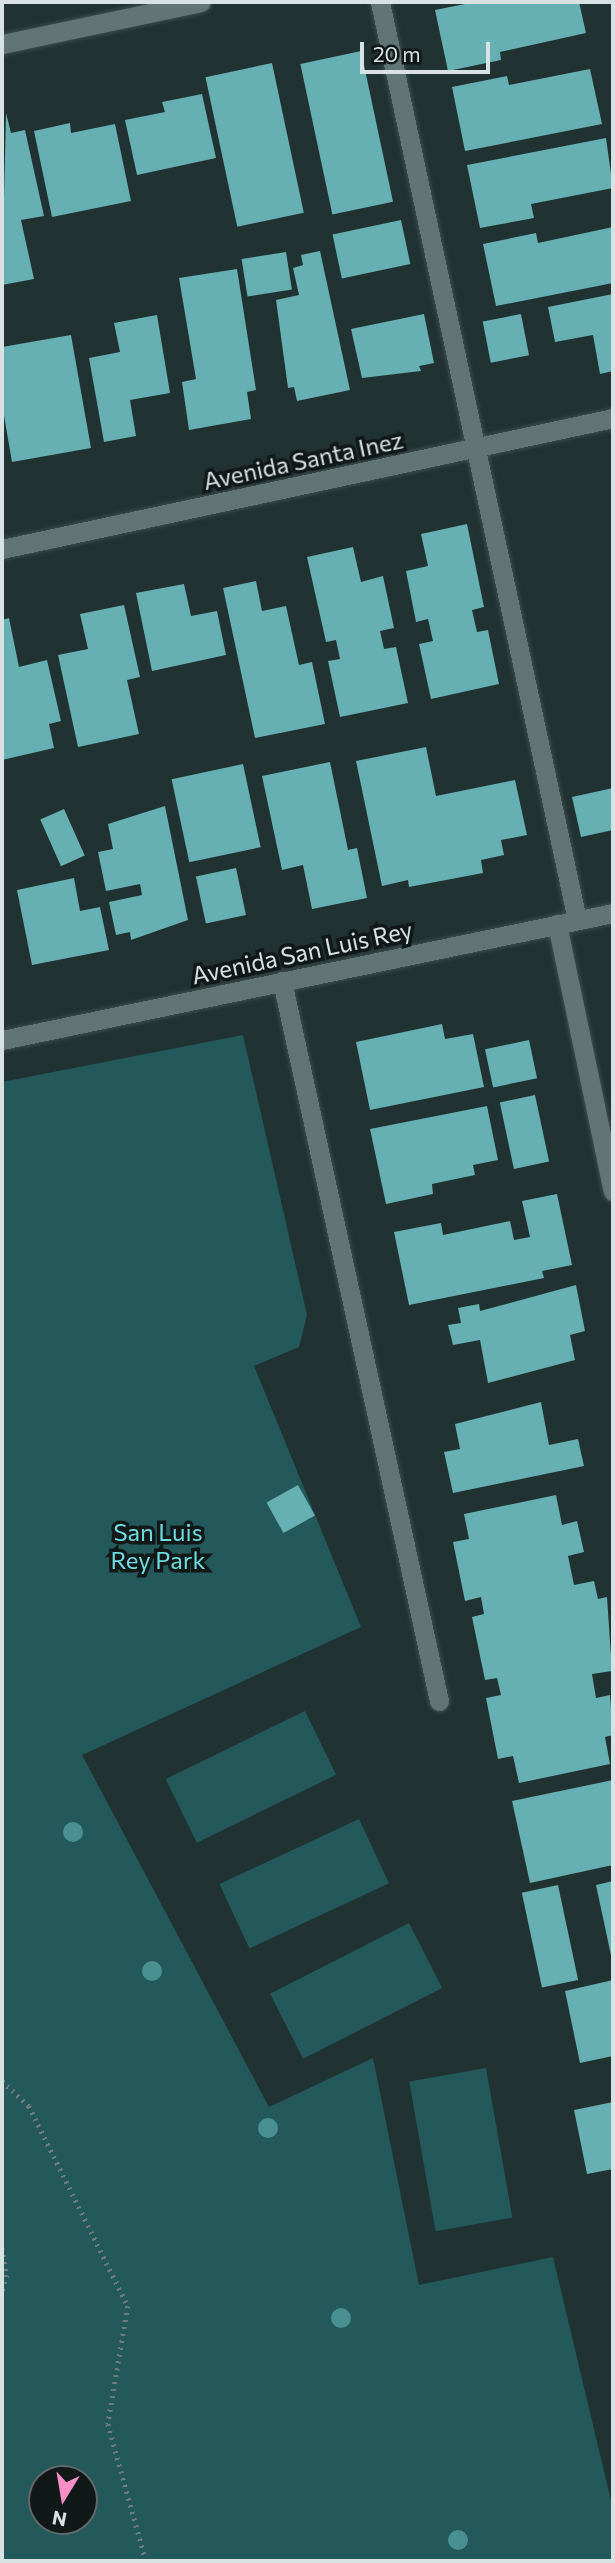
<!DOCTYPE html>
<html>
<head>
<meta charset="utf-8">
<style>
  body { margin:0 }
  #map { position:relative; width:615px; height:2563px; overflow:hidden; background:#213232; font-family:Commissioner,sans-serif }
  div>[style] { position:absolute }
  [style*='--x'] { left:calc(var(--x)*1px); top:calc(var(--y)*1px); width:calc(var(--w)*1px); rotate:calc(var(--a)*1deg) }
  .green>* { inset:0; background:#23595b; transform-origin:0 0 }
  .building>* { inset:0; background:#66afb2; transform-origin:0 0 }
  .path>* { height:4.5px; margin-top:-2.25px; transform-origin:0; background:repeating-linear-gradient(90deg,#6e7c7c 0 2px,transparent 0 7px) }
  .roads { filter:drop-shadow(0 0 2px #3f4d4e) drop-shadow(0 0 2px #3f4d4e) }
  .service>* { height:19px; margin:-9.5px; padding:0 9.5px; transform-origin:9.5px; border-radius:9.5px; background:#627575 }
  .minor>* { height:19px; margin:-9.5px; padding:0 9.5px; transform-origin:9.5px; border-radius:9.5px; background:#627575 }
  .trees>* { width:20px; height:20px; margin:-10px; border-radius:50%; background:#4a9092 }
  span { translate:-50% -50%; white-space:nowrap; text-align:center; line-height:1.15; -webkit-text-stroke:7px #111818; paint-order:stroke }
  .street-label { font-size:24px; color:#d8e2e2 }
  .park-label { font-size:24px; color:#6cdde1 }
  .frame { position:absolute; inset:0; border:4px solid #d8e2e2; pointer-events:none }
  .north { position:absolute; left:28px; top:2465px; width:70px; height:70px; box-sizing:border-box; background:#111818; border:2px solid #616969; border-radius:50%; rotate:191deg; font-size:19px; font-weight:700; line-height:28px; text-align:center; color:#d8e2e2 }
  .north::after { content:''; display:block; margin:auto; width:24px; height:32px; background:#fa8fc7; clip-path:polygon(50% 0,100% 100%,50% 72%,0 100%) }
  .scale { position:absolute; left:360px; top:42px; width:130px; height:32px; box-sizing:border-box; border:4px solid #d8e2e2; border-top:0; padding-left:9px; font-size:21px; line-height:24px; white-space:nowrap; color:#d8e2e2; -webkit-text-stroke:5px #111818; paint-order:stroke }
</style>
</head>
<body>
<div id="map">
  <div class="green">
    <i style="clip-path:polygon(evenodd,243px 1035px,307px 1315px,299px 1347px,254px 1366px,361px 1627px,82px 1755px,269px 2107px,373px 2058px,419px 2285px,553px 2257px,613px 2509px,613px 2561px,2px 2561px,2px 1082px,243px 1035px,42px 2479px,84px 2479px,84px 2521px,42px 2521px,42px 2479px)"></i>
    <i style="left:305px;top:1711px;width:71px;height:155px;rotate:64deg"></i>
    <i style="left:359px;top:1819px;width:71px;height:154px;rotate:65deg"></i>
    <i style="left:409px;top:1923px;width:73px;height:156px;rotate:63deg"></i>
    <i style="left:486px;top:2068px;width:152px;height:78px;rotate:80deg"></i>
  </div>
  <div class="building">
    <i style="clip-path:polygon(475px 2px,579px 2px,586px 33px,500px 52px,501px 60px,448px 71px,435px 10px)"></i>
    <i style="left:361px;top:51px;width:154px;height:62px;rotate:78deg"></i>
    <i style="left:272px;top:63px;width:153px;height:68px;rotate:78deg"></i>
    <i style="clip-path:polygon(590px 69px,602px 124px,465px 151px,452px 87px,507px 76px,509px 85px)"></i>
    <i style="clip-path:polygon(202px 94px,216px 158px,137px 175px,125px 120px,165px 112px,162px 102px)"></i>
    <i style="clip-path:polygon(6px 113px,11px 133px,25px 130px,44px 216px,21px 220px,34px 279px,2px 285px)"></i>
    <i style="clip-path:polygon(70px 123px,71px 133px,115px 124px,131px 201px,52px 217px,34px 131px)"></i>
    <i style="clip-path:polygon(606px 138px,613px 188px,531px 204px,534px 218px,480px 228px,467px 165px)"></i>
    <i style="left:401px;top:220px;width:45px;height:70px;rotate:78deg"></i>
    <i style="clip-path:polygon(613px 227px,613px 283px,496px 306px,483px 244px,536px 233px,538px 243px)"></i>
    <i style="clip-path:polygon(320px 251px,350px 390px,297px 401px,294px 387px,288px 388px,276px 300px,299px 295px,293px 268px,303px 265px,301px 255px)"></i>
    <i style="left:286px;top:252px;width:38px;height:45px;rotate:81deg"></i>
    <i style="clip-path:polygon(237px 269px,256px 390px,247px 392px,251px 419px,189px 430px,182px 382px,196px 379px,179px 278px)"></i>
    <i style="clip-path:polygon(613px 294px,613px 371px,600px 374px,593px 335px,555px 342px,548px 307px)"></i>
    <i style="clip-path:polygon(424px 314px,434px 363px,419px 366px,421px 371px,362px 378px,351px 329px)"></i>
    <i style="left:521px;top:314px;width:42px;height:39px;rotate:79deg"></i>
    <i style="clip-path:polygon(157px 315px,170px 393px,130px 400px,136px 436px,104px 442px,89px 358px,120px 352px,114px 323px)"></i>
    <i style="clip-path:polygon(71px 335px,91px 448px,12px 462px,2px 404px,2px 347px)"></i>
    <i style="clip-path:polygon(467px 524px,484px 607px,472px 610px,477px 632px,488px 630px,499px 684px,431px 699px,419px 644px,433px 641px,428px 619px,416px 622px,406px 571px,428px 566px,421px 534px)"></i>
    <i style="clip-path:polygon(353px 547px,361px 582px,383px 576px,394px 628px,380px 631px,384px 649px,396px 647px,408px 703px,340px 717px,328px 661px,340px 659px,336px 640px,326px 642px,307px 557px)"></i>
    <i style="clip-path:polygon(256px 581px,262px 611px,286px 606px,299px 665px,312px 662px,325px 724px,255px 738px,223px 588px)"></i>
    <i style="clip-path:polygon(184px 584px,191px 616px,217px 611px,226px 655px,152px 671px,136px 593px)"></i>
    <i style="clip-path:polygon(124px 605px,140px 677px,127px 680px,139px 734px,78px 747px,58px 655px,88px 649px,80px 614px)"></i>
    <i style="clip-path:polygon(9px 618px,19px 667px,47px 660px,61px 721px,49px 724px,54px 748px,2px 760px,2px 620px)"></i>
    <i style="clip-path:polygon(426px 747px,436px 796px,515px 780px,527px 835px,501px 840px,504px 855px,481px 860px,483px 873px,409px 887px,408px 880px,382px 886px,356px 761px)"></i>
    <i style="clip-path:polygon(330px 762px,348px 850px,357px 848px,367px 898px,312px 909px,303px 865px,282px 870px,262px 776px)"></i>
    <i style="left:243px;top:764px;width:85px;height:73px;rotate:78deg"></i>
    <i style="clip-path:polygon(613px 788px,613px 830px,581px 837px,572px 797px)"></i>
    <i style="clip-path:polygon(165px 806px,188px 920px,131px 940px,130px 932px,116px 935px,109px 902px,142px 895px,140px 884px,106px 891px,98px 852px,113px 849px,108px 824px)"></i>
    <i style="left:64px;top:809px;width:51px;height:26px;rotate:66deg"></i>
    <i style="left:236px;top:868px;width:48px;height:41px;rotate:78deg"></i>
    <i style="clip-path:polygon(74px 878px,80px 911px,100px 907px,109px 950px,32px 965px,17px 890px)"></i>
    <i style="clip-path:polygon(442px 1024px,445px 1039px,473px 1034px,484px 1087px,370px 1110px,356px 1042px)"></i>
    <i style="left:529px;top:1040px;width:39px;height:45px;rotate:78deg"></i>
    <i style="left:535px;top:1095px;width:68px;height:36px;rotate:78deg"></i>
    <i style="clip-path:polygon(487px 1106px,498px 1160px,473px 1165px,475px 1175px,432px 1184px,433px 1194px,386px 1204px,370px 1129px)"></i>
    <i style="clip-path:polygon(557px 1194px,572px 1265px,542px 1271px,544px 1278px,409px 1305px,394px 1232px,441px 1223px,443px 1235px,510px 1221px,514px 1240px,530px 1237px,522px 1201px)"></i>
    <i style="clip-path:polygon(576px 1285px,585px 1331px,570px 1335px,575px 1360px,488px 1383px,480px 1340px,453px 1345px,448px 1325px,461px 1323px,458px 1308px,479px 1304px,480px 1311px)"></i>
    <i style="clip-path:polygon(541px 1402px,549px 1445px,578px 1439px,584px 1466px,453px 1493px,444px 1452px,460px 1449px,455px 1424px)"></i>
    <i style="left:298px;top:1485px;width:35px;height:36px;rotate:61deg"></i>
    <i style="clip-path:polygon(556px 1495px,562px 1525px,577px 1521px,584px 1552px,568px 1556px,574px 1585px,594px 1581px,598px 1599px,607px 1597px,612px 1671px,592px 1674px,596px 1698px,610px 1695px,613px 1735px,605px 1737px,610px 1764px,519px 1783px,513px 1756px,498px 1759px,486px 1698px,501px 1695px,497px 1678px,485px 1680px,472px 1617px,484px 1614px,481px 1597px,465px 1601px,453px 1542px,469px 1539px,464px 1514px)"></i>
    <i style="clip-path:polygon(613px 1780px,613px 1865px,530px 1883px,512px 1801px)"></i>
    <i style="clip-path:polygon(613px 1881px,613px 1960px,612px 1960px,596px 1885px)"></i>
    <i style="left:558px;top:1885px;width:97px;height:37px;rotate:78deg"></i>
    <i style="clip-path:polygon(613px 1980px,613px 2056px,580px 2063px,565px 1991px)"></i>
    <i style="clip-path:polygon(613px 2102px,613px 2169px,587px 2174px,574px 2110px)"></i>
  </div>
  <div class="path">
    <i style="--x:2;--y:2081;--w:37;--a:43"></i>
    <i style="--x:29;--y:2106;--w:223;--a:63.7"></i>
    <i style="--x:128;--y:2306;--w:120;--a:99.6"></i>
    <i style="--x:108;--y:2424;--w:142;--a:74.5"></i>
    <i style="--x:2;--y:2248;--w:27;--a:80"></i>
    <i style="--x:7;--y:2275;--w:18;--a:106"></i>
  </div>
  <div class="roads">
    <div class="service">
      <i style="--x:380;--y:2;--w:939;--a:77.89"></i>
      <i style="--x:282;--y:981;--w:737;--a:77.7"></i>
    </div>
    <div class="minor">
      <i style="--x:2;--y:44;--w:203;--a:-11.9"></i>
      <i style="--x:2;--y:549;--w:625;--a:-12.1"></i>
      <i style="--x:557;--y:924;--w:273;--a:78.2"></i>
      <i style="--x:2;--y:1040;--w:624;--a:-11.74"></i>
    </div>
  </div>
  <div class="trees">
    <i style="left:73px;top:1832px"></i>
    <i style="left:152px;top:1971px"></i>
    <i style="left:268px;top:2128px"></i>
    <i style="left:341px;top:2318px"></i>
    <i style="left:458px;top:2540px"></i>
  </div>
  <div class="street-label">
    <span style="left:303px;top:460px;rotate:-12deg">Avenida Santa Inez</span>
    <span style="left:302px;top:952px;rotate:-12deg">Avenida San Luis Rey</span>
  </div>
  <div class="park-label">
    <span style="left:158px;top:1546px">San Luis<br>Rey Park</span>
  </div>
  <div class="frame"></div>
  <div class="north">N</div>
  <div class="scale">20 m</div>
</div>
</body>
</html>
